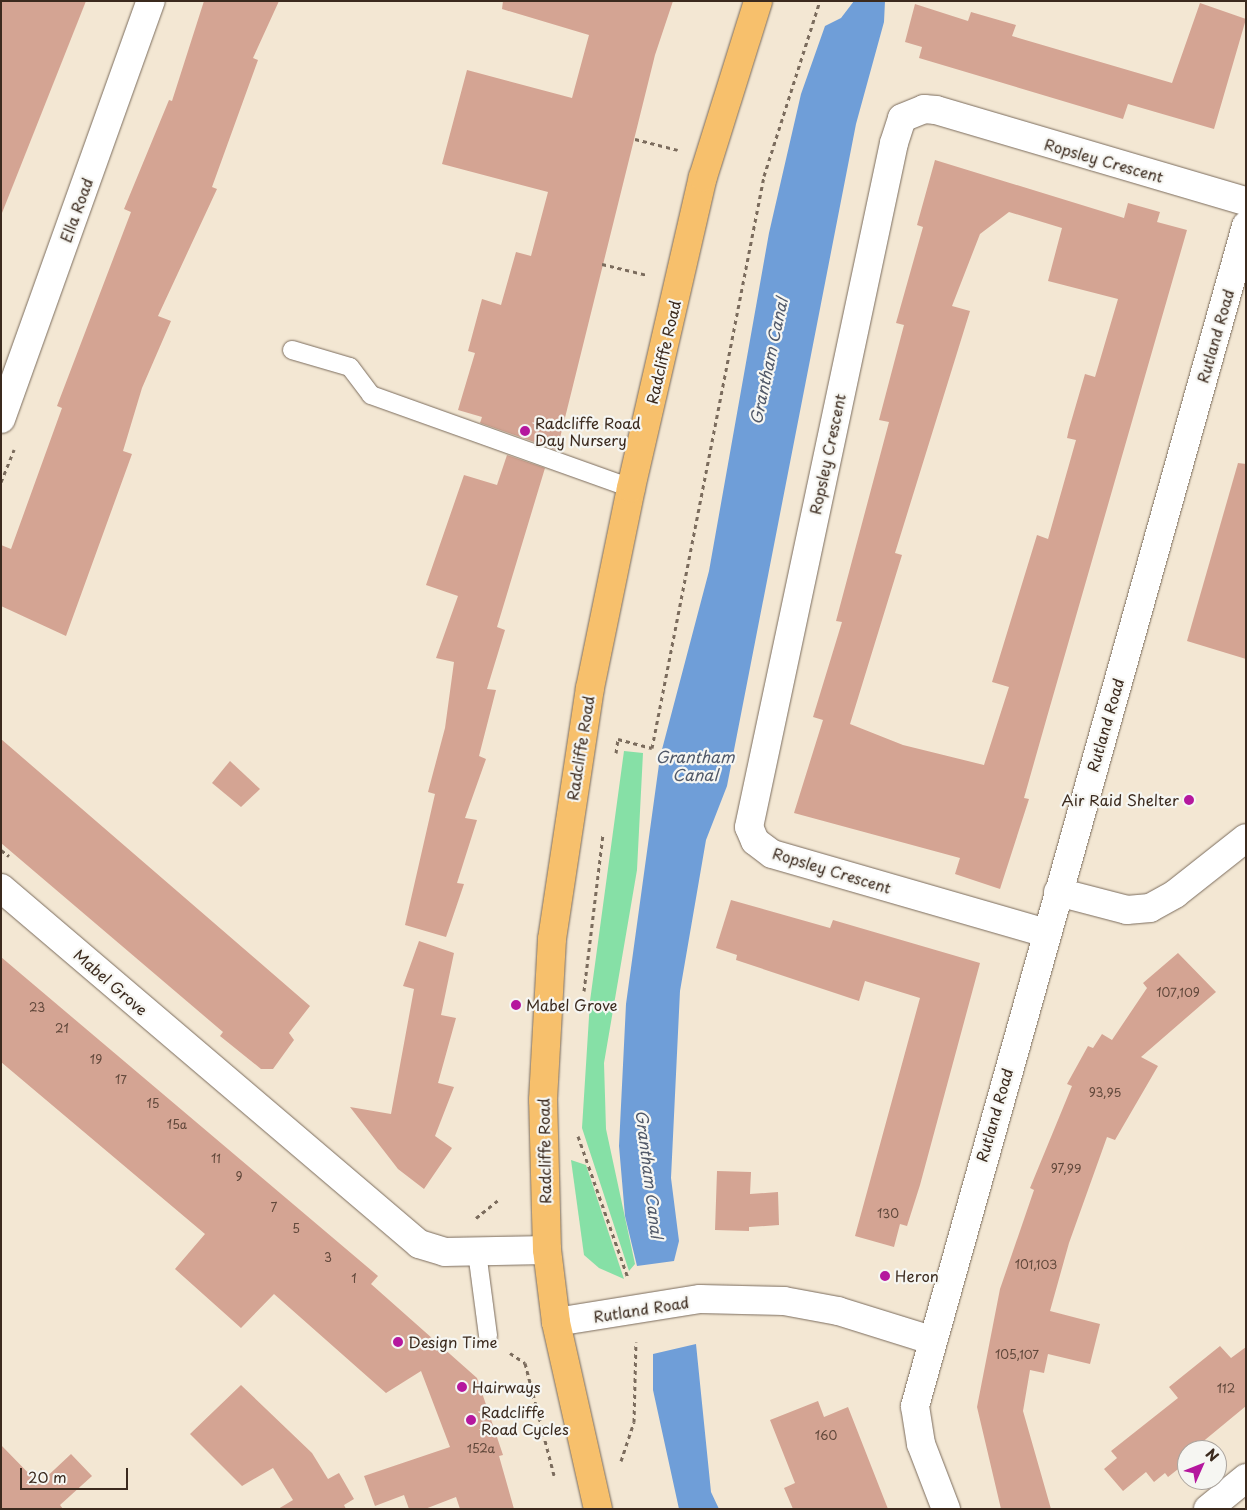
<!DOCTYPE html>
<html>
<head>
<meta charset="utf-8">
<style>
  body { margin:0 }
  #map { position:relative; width:1247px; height:1510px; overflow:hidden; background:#f3e7d3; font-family:"Playpen Sans",sans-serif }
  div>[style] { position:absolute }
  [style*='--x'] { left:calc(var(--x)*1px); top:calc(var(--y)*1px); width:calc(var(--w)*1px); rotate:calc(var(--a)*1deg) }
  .green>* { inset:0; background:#86e0a6 }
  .water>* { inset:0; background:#6f9ed8 }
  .building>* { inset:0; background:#d4a493 }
  .path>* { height:3px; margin-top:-1.5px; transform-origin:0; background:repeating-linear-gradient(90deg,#7b6c5d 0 4px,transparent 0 8px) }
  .roads { filter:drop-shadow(0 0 1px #7b6c5d) drop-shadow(0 0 1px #7b6c5d) }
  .lane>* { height:18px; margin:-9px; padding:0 9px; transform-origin:9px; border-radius:9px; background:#fff }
  .street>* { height:28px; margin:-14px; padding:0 14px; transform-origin:14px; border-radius:14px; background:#fff }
  .highway>* { height:28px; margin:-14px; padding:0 14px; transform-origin:14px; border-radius:14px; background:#f7c06c }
  .dots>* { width:14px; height:14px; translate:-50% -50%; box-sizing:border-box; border:2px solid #f6f6f2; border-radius:50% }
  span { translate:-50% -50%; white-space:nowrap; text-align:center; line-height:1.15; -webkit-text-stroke:4.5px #f6f6f2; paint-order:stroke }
  .number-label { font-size:12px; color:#61483b }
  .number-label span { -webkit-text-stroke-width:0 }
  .street-label { font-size:15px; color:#3b2a1e }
  .poi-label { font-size:15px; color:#3b2a1e }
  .left { translate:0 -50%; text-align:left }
  .right { translate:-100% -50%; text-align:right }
  .water-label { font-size:16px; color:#505868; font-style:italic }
  .frame { position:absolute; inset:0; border:2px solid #3b2a1e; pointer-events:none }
  .north { position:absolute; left:1177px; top:1440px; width:50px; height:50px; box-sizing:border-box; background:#f6f6f2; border:1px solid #aba49d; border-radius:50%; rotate:46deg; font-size:14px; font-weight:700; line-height:20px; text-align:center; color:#3b2a1e }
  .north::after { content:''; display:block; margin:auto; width:18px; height:22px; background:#b5179e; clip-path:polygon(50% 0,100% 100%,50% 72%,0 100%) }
  .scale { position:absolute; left:20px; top:1468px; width:108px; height:22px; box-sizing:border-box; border:2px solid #3b2a1e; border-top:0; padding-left:6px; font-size:15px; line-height:18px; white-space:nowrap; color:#3b2a1e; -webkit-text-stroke:4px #f6f6f2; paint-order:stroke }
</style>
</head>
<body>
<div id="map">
  <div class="green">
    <i style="clip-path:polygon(624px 751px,643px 753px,637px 870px,604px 1063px,606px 1129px,635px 1264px,629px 1271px,582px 1128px,590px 1001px)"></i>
    <i style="clip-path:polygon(571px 1160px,586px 1165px,624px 1279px,599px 1268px,584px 1255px)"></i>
  </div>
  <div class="water">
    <i style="clip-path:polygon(854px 1px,885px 1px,884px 22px,856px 124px,727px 786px,706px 840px,680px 991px,671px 1178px,679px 1241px,674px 1261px,637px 1266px,625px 1216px,619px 1146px,626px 1004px,660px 757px,709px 571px,769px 233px,801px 94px,825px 26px,841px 18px)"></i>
    <i style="clip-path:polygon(696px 1344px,711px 1492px,719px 1509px,679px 1509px,653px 1390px,653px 1354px)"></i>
  </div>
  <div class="building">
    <i style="clip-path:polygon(1px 1px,86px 1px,2px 213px,1px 213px)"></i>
    <i style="clip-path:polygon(204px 1px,279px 1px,253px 58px,258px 60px,212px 187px,217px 189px,158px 316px,171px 321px,142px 388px,123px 451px,132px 454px,66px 636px,1px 606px,1px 545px,11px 549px,62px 408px,57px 406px,131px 212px,124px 209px,169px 100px,172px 101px)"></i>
    <i style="clip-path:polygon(503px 1px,673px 1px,655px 55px,557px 450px,480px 423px,482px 417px,458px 410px,475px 353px,468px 351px,482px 299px,501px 305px,516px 252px,531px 256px,548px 192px,442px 164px,467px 70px,572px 98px,589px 35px,502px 9px)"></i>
    <i style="clip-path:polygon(1200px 3px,1246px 19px,1214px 129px,1128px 104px,1123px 119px,919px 58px,922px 47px,905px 42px,915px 4px,968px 21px,971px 12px,1016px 25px,1012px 36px,1172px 83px)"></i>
    <i style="clip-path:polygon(evenodd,935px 160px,1124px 218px,1128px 203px,1160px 212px,1157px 222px,1187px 230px,1047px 717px,1024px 798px,1029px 799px,1000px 889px,955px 874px,960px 858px,794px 813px,823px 720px,813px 717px,842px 622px,836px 621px,889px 422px,879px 420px,904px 325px,896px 323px,923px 227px,917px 225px,935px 160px,1009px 212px,1062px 228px,1048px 281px,1118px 299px,1095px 377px,1085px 374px,1069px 429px,1067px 438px,1076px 440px,1048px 539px,1037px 535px,992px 682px,1009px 687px,984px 765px,903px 745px,850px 724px,902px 555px,895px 553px,970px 311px,952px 306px,980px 234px,1009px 212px)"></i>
    <i style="clip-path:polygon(507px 455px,545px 468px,497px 627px,505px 630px,487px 689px,496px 690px,479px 756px,486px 759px,465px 818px,477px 820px,457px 883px,464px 884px,446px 937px,405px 925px,435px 794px,428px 792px,445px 728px,454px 662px,436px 658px,458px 596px,426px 585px,464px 475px,497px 485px)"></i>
    <i style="clip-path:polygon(1238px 463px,1246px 464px,1246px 659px,1187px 641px)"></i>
    <i style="clip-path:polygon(1px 739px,310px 1006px,289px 1033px,294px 1040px,273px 1069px,261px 1069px,220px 1036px,223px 1032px,1px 843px)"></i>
    <i style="clip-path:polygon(230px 761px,260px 789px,241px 807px,212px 783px)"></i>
    <i style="clip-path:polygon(731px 900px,830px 928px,833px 920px,980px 963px,920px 1185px,907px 1226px,900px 1224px,894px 1247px,855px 1236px,920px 998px,865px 981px,859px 1001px,736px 960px,737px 955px,716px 948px)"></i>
    <i style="clip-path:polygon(419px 941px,454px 953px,441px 1015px,456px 1018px,438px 1083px,454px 1087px,435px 1136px,452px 1148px,424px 1189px,398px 1169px,350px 1107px,391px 1114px,414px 989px,403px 986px)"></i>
    <i style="clip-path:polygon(1178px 953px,1216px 992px,1141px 1057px,1158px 1066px,1115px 1140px,1107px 1137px,1069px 1243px,1050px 1311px,1100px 1324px,1090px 1364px,1048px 1354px,1044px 1373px,1030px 1370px,1023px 1411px,1051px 1509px,1001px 1509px,977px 1407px,1000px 1289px,1034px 1190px,1030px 1188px,1072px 1086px,1067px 1084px,1088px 1046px,1093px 1048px,1102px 1034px,1112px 1040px,1147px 988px,1143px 983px)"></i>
    <i style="clip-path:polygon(1px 957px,378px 1276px,371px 1284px,477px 1378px,503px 1455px,499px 1456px,514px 1509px,460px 1509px,456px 1497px,425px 1509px,409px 1509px,404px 1495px,375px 1506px,364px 1476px,450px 1447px,421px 1371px,386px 1393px,274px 1294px,241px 1328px,175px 1269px,205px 1234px,1px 1062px)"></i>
    <i style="clip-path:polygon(717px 1171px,751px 1172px,750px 1194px,778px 1192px,779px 1225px,749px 1227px,749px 1231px,715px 1230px)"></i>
    <i style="clip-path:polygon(1220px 1346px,1231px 1358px,1246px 1347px,1246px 1406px,1200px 1444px,1201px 1450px,1187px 1450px,1187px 1462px,1168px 1477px,1165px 1473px,1154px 1482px,1146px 1472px,1123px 1491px,1104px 1469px,1117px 1458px,1111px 1451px,1178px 1398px,1169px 1387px)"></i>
    <i style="clip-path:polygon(241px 1385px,312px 1453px,328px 1479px,339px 1473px,354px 1499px,344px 1505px,346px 1509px,278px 1509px,293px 1500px,273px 1468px,242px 1486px,190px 1434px)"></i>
    <i style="clip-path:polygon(818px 1401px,824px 1417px,848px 1407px,888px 1509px,793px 1509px,784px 1488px,795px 1483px,770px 1420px)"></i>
    <i style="clip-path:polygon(1px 1445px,39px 1484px,71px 1454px,92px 1476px,60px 1505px,63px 1509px,1px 1509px)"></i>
  </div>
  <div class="path">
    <i style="--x:635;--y:139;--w:44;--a:14.3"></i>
    <i style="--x:602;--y:264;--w:46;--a:13.7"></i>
    <i style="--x:1;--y:482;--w:35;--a:-68"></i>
    <i style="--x:616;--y:753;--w:14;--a:-82"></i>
    <i style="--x:618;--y:739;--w:35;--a:15"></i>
    <i style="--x:652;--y:748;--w:583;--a:-78.92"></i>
    <i style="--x:764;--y:176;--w:184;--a:-72.3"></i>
    <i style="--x:1;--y:850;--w:10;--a:37"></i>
    <i style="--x:584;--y:991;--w:157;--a:-83.1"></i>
    <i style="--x:578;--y:1136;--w:151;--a:70.6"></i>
    <i style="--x:476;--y:1218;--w:28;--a:-39"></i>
    <i style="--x:510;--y:1353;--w:18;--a:34"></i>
    <i style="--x:525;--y:1363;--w:116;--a:75.5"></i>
    <i style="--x:621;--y:1461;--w:41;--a:-71.6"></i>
    <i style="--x:634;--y:1422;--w:80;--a:-88.6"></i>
  </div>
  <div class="roads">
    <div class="lane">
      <i style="--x:292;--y:350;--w:60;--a:16.3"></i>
      <i style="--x:350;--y:367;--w:35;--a:53"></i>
      <i style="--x:371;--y:395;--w:276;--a:19.7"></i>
      <i style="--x:477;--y:1252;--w:85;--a:82.5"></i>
    </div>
    <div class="street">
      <i style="--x:1;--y:419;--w:444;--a:-70.3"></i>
      <i style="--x:1;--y:888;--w:549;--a:40.42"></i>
      <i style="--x:419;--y:1244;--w:27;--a:17"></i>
      <i style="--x:445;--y:1252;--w:102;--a:-1.1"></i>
      <i style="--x:1058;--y:892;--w:71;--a:14.6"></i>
      <i style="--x:1127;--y:910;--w:23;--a:-5"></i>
      <i style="--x:1150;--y:908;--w:29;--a:-29"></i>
      <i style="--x:1175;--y:894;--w:90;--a:-38.3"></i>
      <i style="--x:1046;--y:933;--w:285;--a:-163.9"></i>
      <i style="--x:772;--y:854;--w:21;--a:-143"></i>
      <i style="--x:755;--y:841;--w:15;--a:-113"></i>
      <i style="--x:749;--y:827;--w:699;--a:-78.03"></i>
      <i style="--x:894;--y:143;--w:26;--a:-72"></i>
      <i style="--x:902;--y:118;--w:24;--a:-22"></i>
      <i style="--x:924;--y:109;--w:12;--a:5"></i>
      <i style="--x:936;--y:110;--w:323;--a:16.4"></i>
      <i style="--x:556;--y:1322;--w:146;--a:-9.1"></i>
      <i style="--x:700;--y:1299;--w:84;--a:1.4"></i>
      <i style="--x:784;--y:1301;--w:55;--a:10.5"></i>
      <i style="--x:838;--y:1311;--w:97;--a:17.3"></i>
      <i style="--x:946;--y:1509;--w:70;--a:-111"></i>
      <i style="--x:921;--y:1444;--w:38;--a:-99"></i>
      <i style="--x:915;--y:1406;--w:1226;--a:-74.33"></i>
      <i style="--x:1208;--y:1509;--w:49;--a:-39.2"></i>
    </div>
    <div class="highway">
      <i style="--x:598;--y:1509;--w:192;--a:-102.7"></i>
      <i style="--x:556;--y:1322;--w:73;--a:-97.1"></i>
      <i style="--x:547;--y:1250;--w:150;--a:-91.5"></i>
      <i style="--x:543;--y:1100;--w:161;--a:-86.8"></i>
      <i style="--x:552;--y:939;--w:254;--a:-81.4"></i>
      <i style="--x:590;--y:688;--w:204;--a:-78.4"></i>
      <i style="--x:631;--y:488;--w:319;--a:-77"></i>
      <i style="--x:703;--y:177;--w:184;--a:-72.6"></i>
    </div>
  </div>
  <div class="dots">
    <i style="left:525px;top:431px;background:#b5179e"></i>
    <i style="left:1189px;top:800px;background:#b5179e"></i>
    <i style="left:516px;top:1005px;background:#b5179e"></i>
    <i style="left:885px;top:1276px;background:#b5179e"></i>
    <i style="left:398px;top:1342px;background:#b5179e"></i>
    <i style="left:462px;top:1387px;background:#b5179e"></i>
    <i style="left:471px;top:1420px;background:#b5179e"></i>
  </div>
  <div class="number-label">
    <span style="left:1178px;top:993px">107,109</span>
    <span style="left:37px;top:1008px">23</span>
    <span style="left:62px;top:1029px">21</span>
    <span style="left:96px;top:1060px">19</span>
    <span style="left:121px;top:1080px">17</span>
    <span style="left:1105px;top:1093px">93,95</span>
    <span style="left:153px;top:1104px">15</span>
    <span style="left:177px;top:1125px">15a</span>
    <span style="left:216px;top:1159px">11</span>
    <span style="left:1066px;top:1169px">97,99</span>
    <span style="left:239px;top:1177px">9</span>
    <span style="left:274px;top:1208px">7</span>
    <span style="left:888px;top:1214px">130</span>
    <span style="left:296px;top:1229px">5</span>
    <span style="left:328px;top:1258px">3</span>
    <span style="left:1036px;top:1265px">101,103</span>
    <span style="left:354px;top:1279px">1</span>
    <span style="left:1017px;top:1355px">105,107</span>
    <span style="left:1226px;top:1389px">112</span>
    <span style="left:826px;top:1436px">160</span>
    <span style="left:481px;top:1449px">152a</span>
  </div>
  <div class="street-label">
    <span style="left:1104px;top:160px;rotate:16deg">Ropsley Crescent</span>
    <span style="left:76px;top:210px;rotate:-70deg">Ella Road</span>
    <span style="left:1215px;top:336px;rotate:-74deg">Rutland Road</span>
    <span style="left:663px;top:352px;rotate:-77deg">Radcliffe Road</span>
    <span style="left:827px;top:454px;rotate:-78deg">Ropsley Crescent</span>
    <span style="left:1105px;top:725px;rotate:-74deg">Rutland Road</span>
    <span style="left:580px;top:748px;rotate:-81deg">Radcliffe Road</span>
    <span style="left:832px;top:870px;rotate:17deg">Ropsley Crescent</span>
    <span style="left:111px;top:982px;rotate:41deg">Mabel Grove</span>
    <span style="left:994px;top:1115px;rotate:-74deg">Rutland Road</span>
    <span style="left:544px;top:1151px;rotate:-91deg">Radcliffe Road</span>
    <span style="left:641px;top:1309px;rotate:-9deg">Rutland Road</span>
  </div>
  <div class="poi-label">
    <span class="left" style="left:535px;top:431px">Radcliffe Road<br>Day Nursery</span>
    <span class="right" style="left:1179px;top:800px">Air Raid Shelter</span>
    <span class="left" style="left:526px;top:1005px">Mabel Grove</span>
    <span class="left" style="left:895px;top:1276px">Heron</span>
    <span class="left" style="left:408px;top:1342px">Design Time</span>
    <span class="left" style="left:472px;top:1387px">Hairways</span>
    <span class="left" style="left:481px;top:1420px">Radcliffe<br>Road Cycles</span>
  </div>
  <div class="water-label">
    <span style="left:768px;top:361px;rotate:-78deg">Grantham Canal</span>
    <span style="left:695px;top:765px">Grantham<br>Canal</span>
    <span style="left:650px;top:1174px;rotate:83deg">Grantham Canal</span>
  </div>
  <div class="frame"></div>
  <div class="north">N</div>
  <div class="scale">20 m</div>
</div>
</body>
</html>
